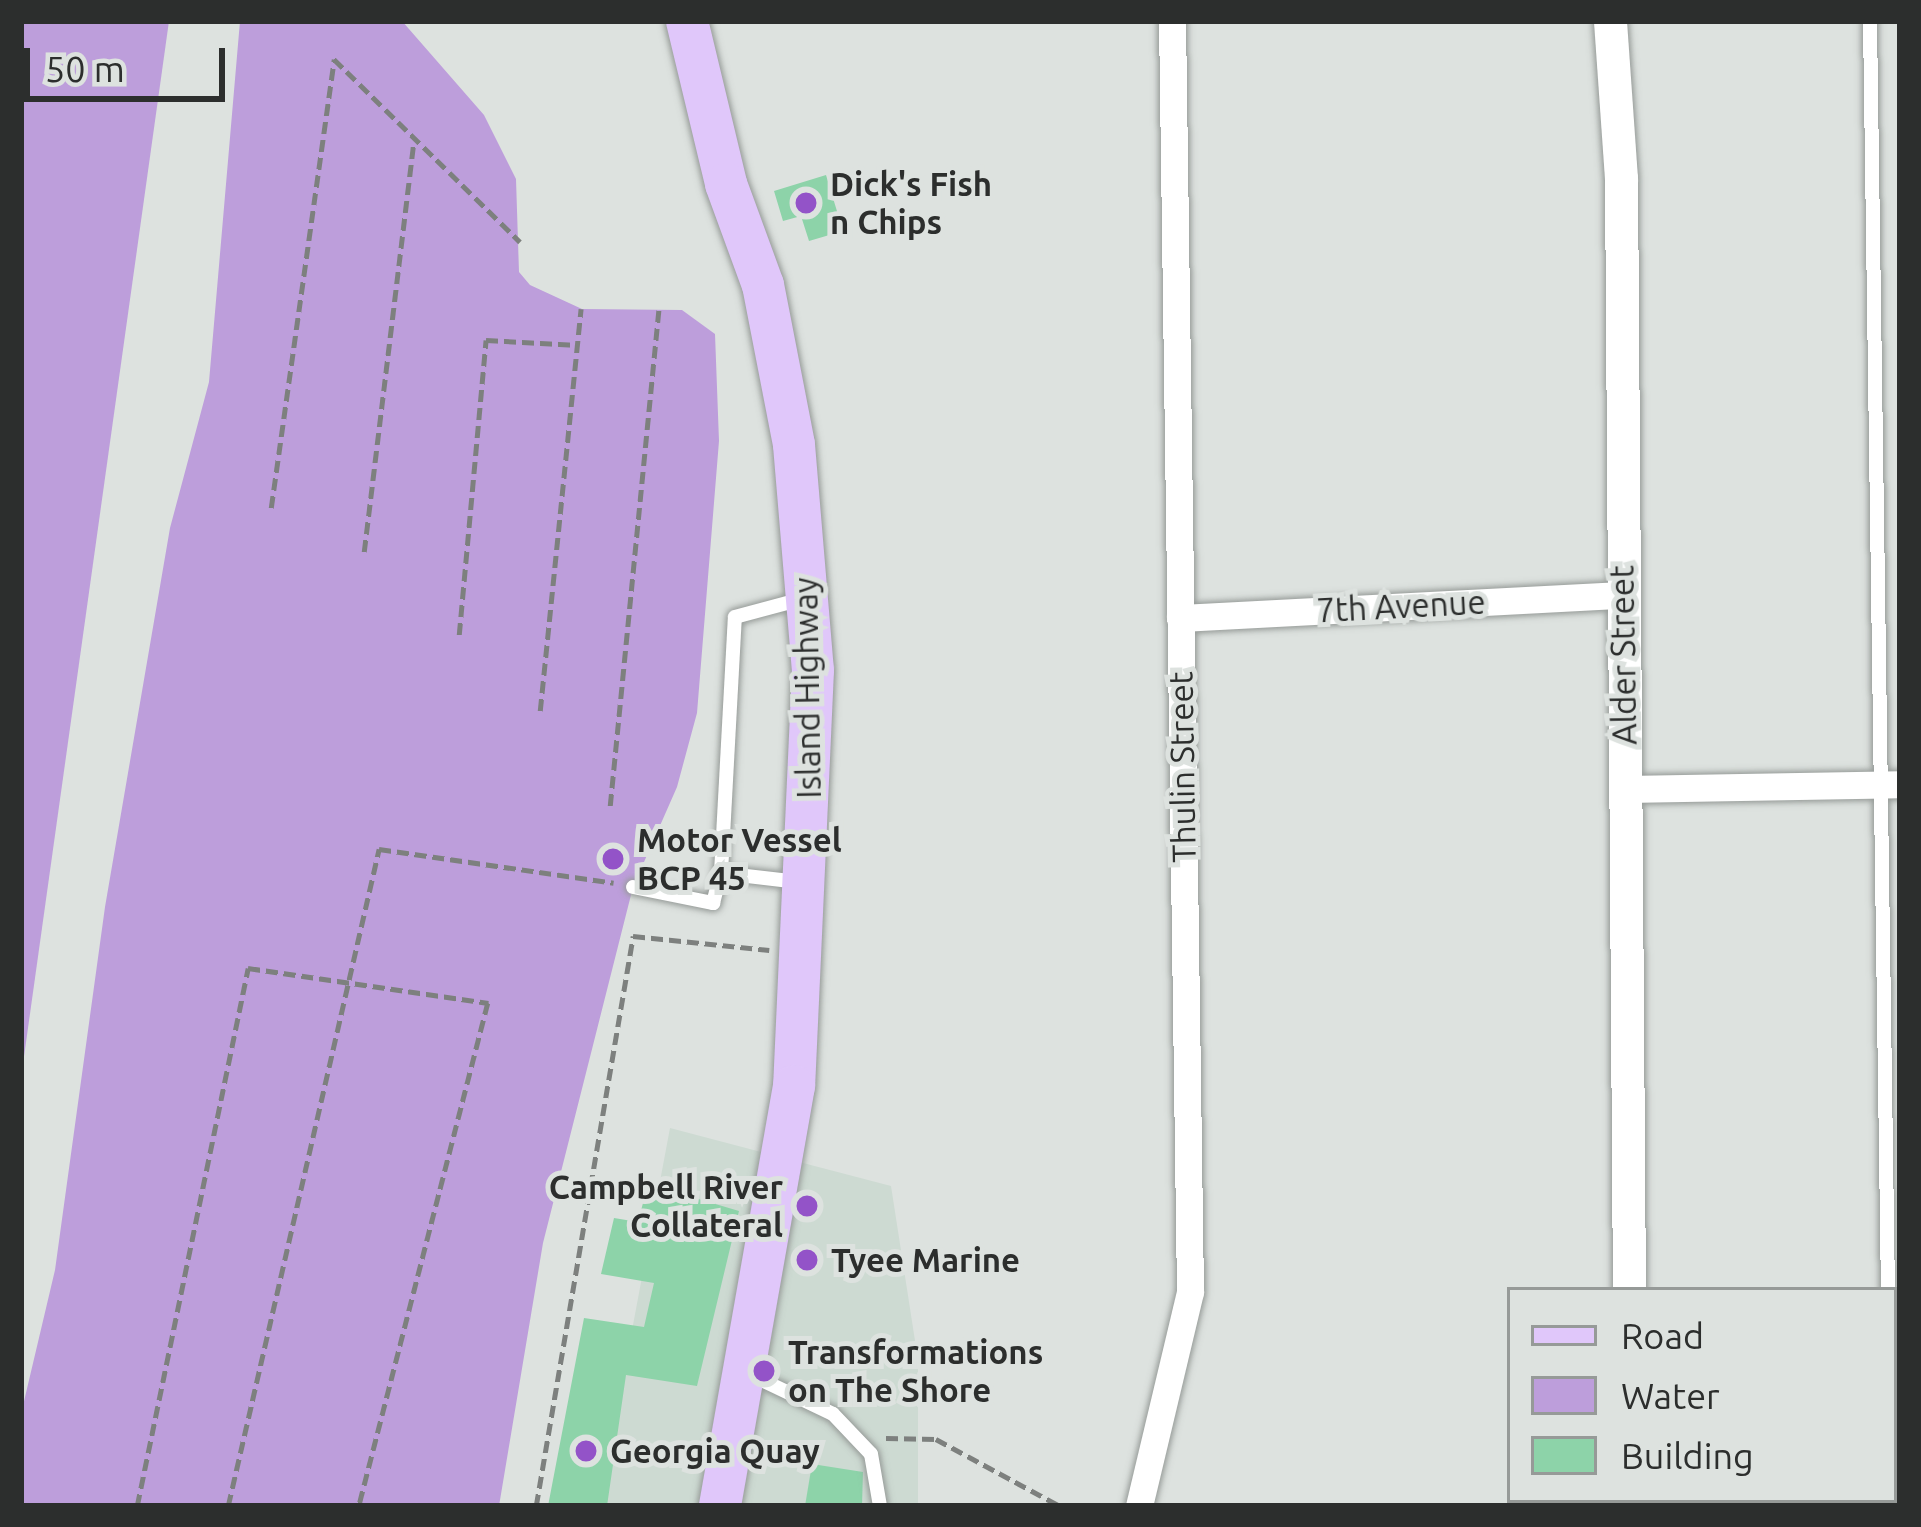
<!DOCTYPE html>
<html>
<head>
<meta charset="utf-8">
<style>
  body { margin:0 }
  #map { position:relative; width:1921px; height:1527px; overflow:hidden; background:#dde2df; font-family:Ubuntu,sans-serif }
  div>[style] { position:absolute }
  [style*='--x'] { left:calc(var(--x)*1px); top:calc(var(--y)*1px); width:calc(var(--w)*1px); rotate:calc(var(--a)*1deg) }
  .built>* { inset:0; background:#cddad2 }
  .water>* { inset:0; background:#bd9edb }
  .building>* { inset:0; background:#8dd3a9 }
  .path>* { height:4.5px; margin-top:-2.25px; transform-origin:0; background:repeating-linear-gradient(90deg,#7d807e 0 12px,transparent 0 18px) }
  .roads { filter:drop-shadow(0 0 3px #969b98) drop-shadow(0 0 3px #969b98) }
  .service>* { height:14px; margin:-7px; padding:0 7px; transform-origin:7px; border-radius:7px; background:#fff }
  .minor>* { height:27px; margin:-13.5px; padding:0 13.5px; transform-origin:13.5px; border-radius:13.5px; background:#fff }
  .tertiary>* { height:33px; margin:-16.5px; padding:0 16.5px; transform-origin:16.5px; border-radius:16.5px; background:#fff }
  .primary>* { height:42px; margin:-21px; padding:0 21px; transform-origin:21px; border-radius:21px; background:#e0c7fa }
  .dots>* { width:33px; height:33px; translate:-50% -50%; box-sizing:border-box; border:6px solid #dde2df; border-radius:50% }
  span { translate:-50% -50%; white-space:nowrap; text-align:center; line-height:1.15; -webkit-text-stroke:10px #dde2df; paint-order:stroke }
  .poi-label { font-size:33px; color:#2c2e2d; font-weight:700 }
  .left { translate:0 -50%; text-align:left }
  .right { translate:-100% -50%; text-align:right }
  .street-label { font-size:33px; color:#2c2e2d }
  .frame { position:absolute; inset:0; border:24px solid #2c2e2d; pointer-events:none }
  .legend { position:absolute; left:1507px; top:1287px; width:390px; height:216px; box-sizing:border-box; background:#dde2df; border:3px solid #969a98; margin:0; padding:15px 21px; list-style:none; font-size:36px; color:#2c2e2d }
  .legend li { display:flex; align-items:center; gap:24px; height:60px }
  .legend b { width:60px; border:3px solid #969a98 }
  .scale { position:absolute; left:24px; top:48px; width:201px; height:54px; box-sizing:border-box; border:6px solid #2c2e2d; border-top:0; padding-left:15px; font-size:36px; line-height:42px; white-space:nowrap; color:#2c2e2d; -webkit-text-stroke:9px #dde2df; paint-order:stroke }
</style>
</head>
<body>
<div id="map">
  <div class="built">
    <i style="clip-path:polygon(670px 1128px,891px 1186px,918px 1360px,918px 1506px,599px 1506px)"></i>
  </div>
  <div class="water">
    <i style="clip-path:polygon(21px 21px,169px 21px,21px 1078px)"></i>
    <i style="clip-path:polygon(240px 21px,402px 21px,484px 115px,516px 179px,519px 272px,530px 285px,582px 309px,682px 310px,715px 334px,719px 441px,697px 713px,677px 787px,633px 887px,543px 1243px,499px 1506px,21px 1506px,21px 1414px,55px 1270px,105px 907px,170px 528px,209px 382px)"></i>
  </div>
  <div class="building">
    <i style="clip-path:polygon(826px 175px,843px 231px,809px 241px,801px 216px,783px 221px,774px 191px)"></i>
    <i style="clip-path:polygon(648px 1184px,739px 1211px,697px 1386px,626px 1375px,607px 1506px,548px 1506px,584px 1318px,644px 1327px,654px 1283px,601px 1274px,614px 1218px,638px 1222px)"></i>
    <i style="clip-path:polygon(812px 1464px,863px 1472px,862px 1506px,805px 1506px)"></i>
  </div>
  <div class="path">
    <i style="--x:271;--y:508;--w:453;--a:-82"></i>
    <i style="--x:334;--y:59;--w:261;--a:44.5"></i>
    <i style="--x:364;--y:552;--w:414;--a:-83.1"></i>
    <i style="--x:459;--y:635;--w:296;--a:-84.8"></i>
    <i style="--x:486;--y:340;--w:92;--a:3.1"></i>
    <i style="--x:540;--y:711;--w:404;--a:-84.2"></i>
    <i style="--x:610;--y:806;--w:498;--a:-84.4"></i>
    <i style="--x:886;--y:1438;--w:50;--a:1.1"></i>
    <i style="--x:936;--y:1439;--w:141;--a:28.4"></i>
    <i style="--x:137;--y:1506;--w:549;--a:-78.34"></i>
    <i style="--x:248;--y:968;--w:243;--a:8.3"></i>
    <i style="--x:488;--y:1003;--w:519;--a:104.38"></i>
    <i style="--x:228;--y:1506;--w:674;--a:-77.06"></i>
    <i style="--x:379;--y:849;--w:237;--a:8.2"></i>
    <i style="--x:536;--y:1506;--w:578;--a:-80.34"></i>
    <i style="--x:633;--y:936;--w:137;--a:5.9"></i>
  </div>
  <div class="roads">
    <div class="service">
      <i style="--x:1870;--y:21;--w:1269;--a:89.19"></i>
      <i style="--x:798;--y:882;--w:78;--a:-173.3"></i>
      <i style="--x:721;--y:873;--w:256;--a:-86.9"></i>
      <i style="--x:735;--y:617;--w:69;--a:-15"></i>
      <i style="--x:633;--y:887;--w:82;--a:11.3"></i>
      <i style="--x:713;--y:903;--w:31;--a:-75"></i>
      <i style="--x:747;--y:1373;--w:95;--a:25.5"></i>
      <i style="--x:833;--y:1414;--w:55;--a:46.5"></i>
      <i style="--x:871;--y:1454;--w:53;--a:80.2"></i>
    </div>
    <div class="minor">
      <i style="--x:1180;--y:618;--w:443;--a:-3"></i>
      <i style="--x:1625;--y:789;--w:275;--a:-1"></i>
      <i style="--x:1139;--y:1506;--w:220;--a:-76.6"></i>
      <i style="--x:1190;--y:1292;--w:1271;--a:-90.81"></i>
    </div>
    <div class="tertiary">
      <i style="--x:1610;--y:21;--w:157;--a:86"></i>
      <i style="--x:1621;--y:178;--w:1112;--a:89.59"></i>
      <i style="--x:1740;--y:1500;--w:8;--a:50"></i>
      <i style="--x:1545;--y:1506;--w:7;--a:-63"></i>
    </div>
    <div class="primary">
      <i style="--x:687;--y:21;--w:168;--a:76.5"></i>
      <i style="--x:726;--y:184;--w:108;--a:69.9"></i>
      <i style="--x:763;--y:285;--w:163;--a:79"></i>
      <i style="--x:794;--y:445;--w:226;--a:85.2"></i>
      <i style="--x:813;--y:670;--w:416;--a:92.6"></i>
      <i style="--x:794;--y:1086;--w:426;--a:100"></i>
    </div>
  </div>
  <div class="dots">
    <i style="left:806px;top:203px;background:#9353c8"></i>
    <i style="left:613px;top:859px;background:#9353c8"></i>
    <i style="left:807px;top:1206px;background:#9353c8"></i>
    <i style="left:807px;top:1260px;background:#9353c8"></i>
    <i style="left:764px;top:1371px;background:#9353c8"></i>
    <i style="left:586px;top:1451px;background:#9353c8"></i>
  </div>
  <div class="poi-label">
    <span class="left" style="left:830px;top:203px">Dick's Fish<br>n Chips</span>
    <span class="left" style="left:637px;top:859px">Motor Vessel<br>BCP 45</span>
    <span class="right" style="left:783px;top:1206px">Campbell River<br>Collateral</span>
    <span class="left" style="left:831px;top:1260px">Tyee Marine</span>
    <span class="left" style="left:788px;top:1371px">Transformations<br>on The Shore</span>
    <span class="left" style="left:610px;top:1451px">Georgia Quay</span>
  </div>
  <div class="street-label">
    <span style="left:1401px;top:606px;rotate:-3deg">7th Avenue</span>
    <span style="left:1623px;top:655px;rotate:-91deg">Alder Street</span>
    <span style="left:807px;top:688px;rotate:-91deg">Island Highway</span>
    <span style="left:1182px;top:767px;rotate:-91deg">Thulin Street</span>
  </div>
  <div class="frame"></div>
  <ul class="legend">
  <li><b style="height:15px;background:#e0c7fa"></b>Road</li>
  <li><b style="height:33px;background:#bd9edb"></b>Water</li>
  <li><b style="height:33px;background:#8dd3a9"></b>Building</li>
  </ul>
  <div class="scale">50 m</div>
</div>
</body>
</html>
